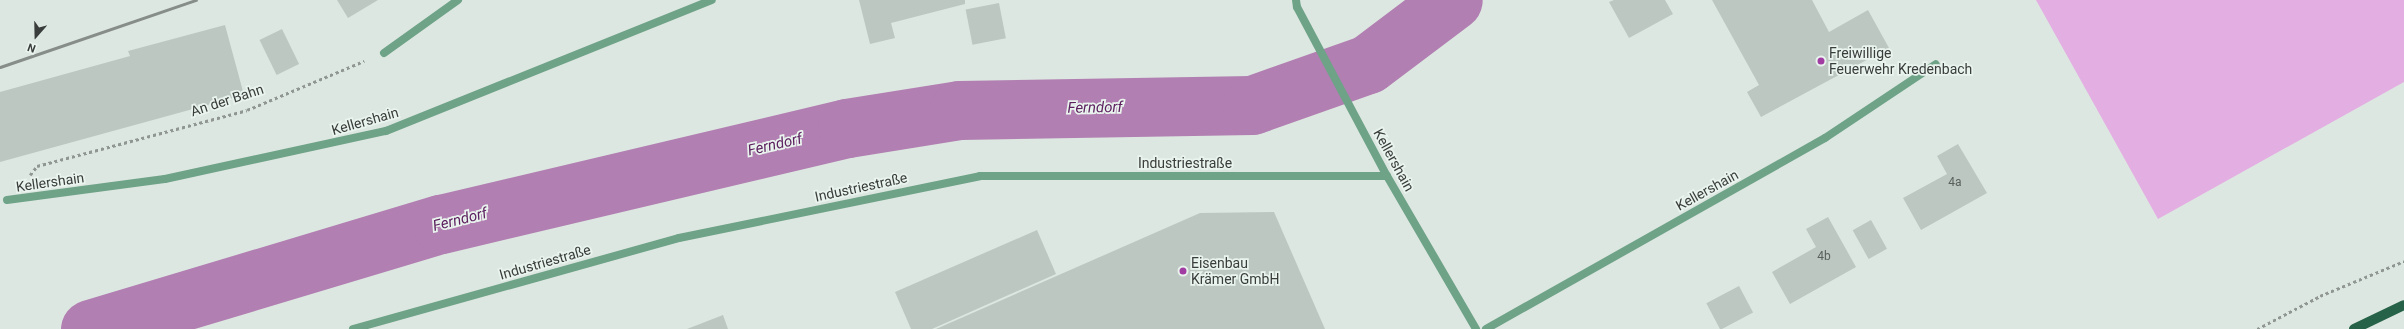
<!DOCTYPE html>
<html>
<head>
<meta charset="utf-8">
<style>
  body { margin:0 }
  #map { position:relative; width:2404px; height:329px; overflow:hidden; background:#dde7e1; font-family:Roboto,sans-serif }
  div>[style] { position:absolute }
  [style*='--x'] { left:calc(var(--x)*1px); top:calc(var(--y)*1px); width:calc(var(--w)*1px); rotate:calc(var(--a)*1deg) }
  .green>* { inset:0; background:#e3aee2 }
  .river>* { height:59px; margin:-29.5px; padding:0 29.5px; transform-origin:29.5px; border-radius:29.5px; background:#b17fb1 }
  .building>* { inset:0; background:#bdc7c1; transform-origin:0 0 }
  .path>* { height:2.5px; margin-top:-1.25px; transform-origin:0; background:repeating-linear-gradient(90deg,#909793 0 3px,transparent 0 6px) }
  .service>* { height:8px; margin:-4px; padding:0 4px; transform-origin:4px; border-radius:4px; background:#6fa388 }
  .minor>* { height:8px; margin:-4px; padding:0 4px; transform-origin:4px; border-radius:4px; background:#6fa388 }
  .primary>* { height:10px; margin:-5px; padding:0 5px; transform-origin:5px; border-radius:5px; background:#266247 }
  .rail>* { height:3px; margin:-1.5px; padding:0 1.5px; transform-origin:1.5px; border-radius:1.5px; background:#878e8a }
  .dots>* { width:11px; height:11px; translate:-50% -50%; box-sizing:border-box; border:2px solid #eaf4ee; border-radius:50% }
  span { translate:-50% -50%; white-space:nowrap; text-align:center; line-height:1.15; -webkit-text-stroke:3.5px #eaf4ee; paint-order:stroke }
  .number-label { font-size:12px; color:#5a605c }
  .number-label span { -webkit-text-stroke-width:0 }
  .poi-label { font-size:14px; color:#393d3b }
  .left { translate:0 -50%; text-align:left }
  .street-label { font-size:14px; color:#393d3b }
  .water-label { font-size:15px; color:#5e2160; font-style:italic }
  .north { position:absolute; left:16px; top:16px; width:40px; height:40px; -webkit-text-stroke:3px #eaf4ee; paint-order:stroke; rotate:200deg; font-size:11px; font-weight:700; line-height:16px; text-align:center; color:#393d3b }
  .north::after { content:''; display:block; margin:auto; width:14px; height:18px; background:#393d3b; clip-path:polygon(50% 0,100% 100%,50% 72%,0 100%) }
</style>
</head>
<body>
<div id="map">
  <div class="green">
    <i style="clip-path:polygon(2036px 0,2404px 0,2404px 82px,2158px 219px)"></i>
  </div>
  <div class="river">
    <i style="--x:90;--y:329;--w:366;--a:-16.7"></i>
    <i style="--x:441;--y:224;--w:417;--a:-13.3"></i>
    <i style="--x:847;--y:128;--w:113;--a:-9.1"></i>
    <i style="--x:959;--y:110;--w:293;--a:-1"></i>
    <i style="--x:1252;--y:105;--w:123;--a:-19.5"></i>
    <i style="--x:1368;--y:64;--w:106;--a:-37"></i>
  </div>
  <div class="building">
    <i style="clip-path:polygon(337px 0,378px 0,348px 18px)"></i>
    <i style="clip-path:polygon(859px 0,965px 0,965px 4px,891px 23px,895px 38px,870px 44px)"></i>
    <i style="clip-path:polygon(1614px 0,1665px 0,1673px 14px,1629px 38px,1609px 2px)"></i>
    <i style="clip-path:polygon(1712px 0,1812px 0,1829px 32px,1868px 10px,1889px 48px,1761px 117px,1747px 92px,1759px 85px)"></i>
    <i style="left:999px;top:3px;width:36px;height:34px;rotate:79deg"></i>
    <i style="clip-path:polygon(225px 25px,244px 95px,0 162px,0 92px,130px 56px,128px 51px)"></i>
    <i style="left:282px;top:29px;width:39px;height:25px;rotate:64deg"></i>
    <i style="clip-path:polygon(1958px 144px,1987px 193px,1921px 230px,1903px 198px,1947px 174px,1937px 156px)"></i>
    <i style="clip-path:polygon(1274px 212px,1325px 329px,936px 329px,1200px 213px)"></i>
    <i style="clip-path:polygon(1828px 217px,1856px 267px,1790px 304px,1772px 272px,1816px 247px,1806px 229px)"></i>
    <i style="left:1871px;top:220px;width:33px;height:21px;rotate:61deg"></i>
    <i style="clip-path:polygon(1037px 230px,1056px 274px,932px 329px,911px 329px,895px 292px)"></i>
    <i style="left:1739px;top:286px;width:30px;height:37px;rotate:62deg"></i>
    <i style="clip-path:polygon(723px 315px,728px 329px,687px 329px)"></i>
  </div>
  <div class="path">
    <i style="--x:30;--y:175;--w:11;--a:-52"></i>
    <i style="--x:37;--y:166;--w:217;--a:-14.9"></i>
    <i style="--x:247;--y:110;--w:127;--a:-22.7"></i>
    <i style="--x:2257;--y:329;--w:71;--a:-27.6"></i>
    <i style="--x:2320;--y:296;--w:91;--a:-22.6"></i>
  </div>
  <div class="service">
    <i style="--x:353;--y:329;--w:338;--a:-15.6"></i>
    <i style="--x:679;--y:238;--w:307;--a:-11.6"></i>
    <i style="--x:980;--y:176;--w:407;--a:0"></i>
  </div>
  <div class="minor">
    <i style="--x:1296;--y:0;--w:7;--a:82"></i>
    <i style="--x:1297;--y:7;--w:191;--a:62"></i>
    <i style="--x:1387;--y:176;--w:177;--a:59.8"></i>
    <i style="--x:384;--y:53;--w:91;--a:-35.6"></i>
    <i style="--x:7;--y:200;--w:159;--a:-7.6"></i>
    <i style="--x:165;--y:179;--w:226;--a:-12.3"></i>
    <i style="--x:386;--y:131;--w:351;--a:-21.9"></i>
    <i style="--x:1486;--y:329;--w:389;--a:-29.4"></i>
    <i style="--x:1825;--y:138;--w:133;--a:-33.7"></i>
  </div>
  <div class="primary">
    <i style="--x:2354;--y:329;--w:55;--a:-25.6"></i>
  </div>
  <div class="rail">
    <i style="--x:0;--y:67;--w:207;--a:-18.9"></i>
  </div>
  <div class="dots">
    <i style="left:1821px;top:61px;background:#a03ca2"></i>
    <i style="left:1183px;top:271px;background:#a03ca2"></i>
  </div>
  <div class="number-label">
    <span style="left:1955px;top:183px">4a</span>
    <span style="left:1824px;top:257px">4b</span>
  </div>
  <div class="poi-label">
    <span class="left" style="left:1829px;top:61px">Freiwillige<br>Feuerwehr Kredenbach</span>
    <span class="left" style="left:1191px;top:271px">Eisenbau<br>Krämer GmbH</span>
  </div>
  <div class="street-label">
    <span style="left:227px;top:100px;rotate:-18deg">An der Bahn</span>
    <span style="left:365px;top:121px;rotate:-16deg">Kellershain</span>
    <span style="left:1394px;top:160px;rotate:61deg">Kellershain</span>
    <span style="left:1185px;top:163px">Industriestraße</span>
    <span style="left:50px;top:182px;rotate:-8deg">Kellershain</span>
    <span style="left:861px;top:187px;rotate:-12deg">Industriestraße</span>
    <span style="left:1707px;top:190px;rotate:-29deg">Kellershain</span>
    <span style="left:545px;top:262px;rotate:-16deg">Industriestraße</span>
  </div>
  <div class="water-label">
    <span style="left:1095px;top:108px;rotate:-1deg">Ferndorf</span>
    <span style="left:775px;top:145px;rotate:-13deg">Ferndorf</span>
    <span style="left:460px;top:220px;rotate:-14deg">Ferndorf</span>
  </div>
  <div class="north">N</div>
</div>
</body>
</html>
